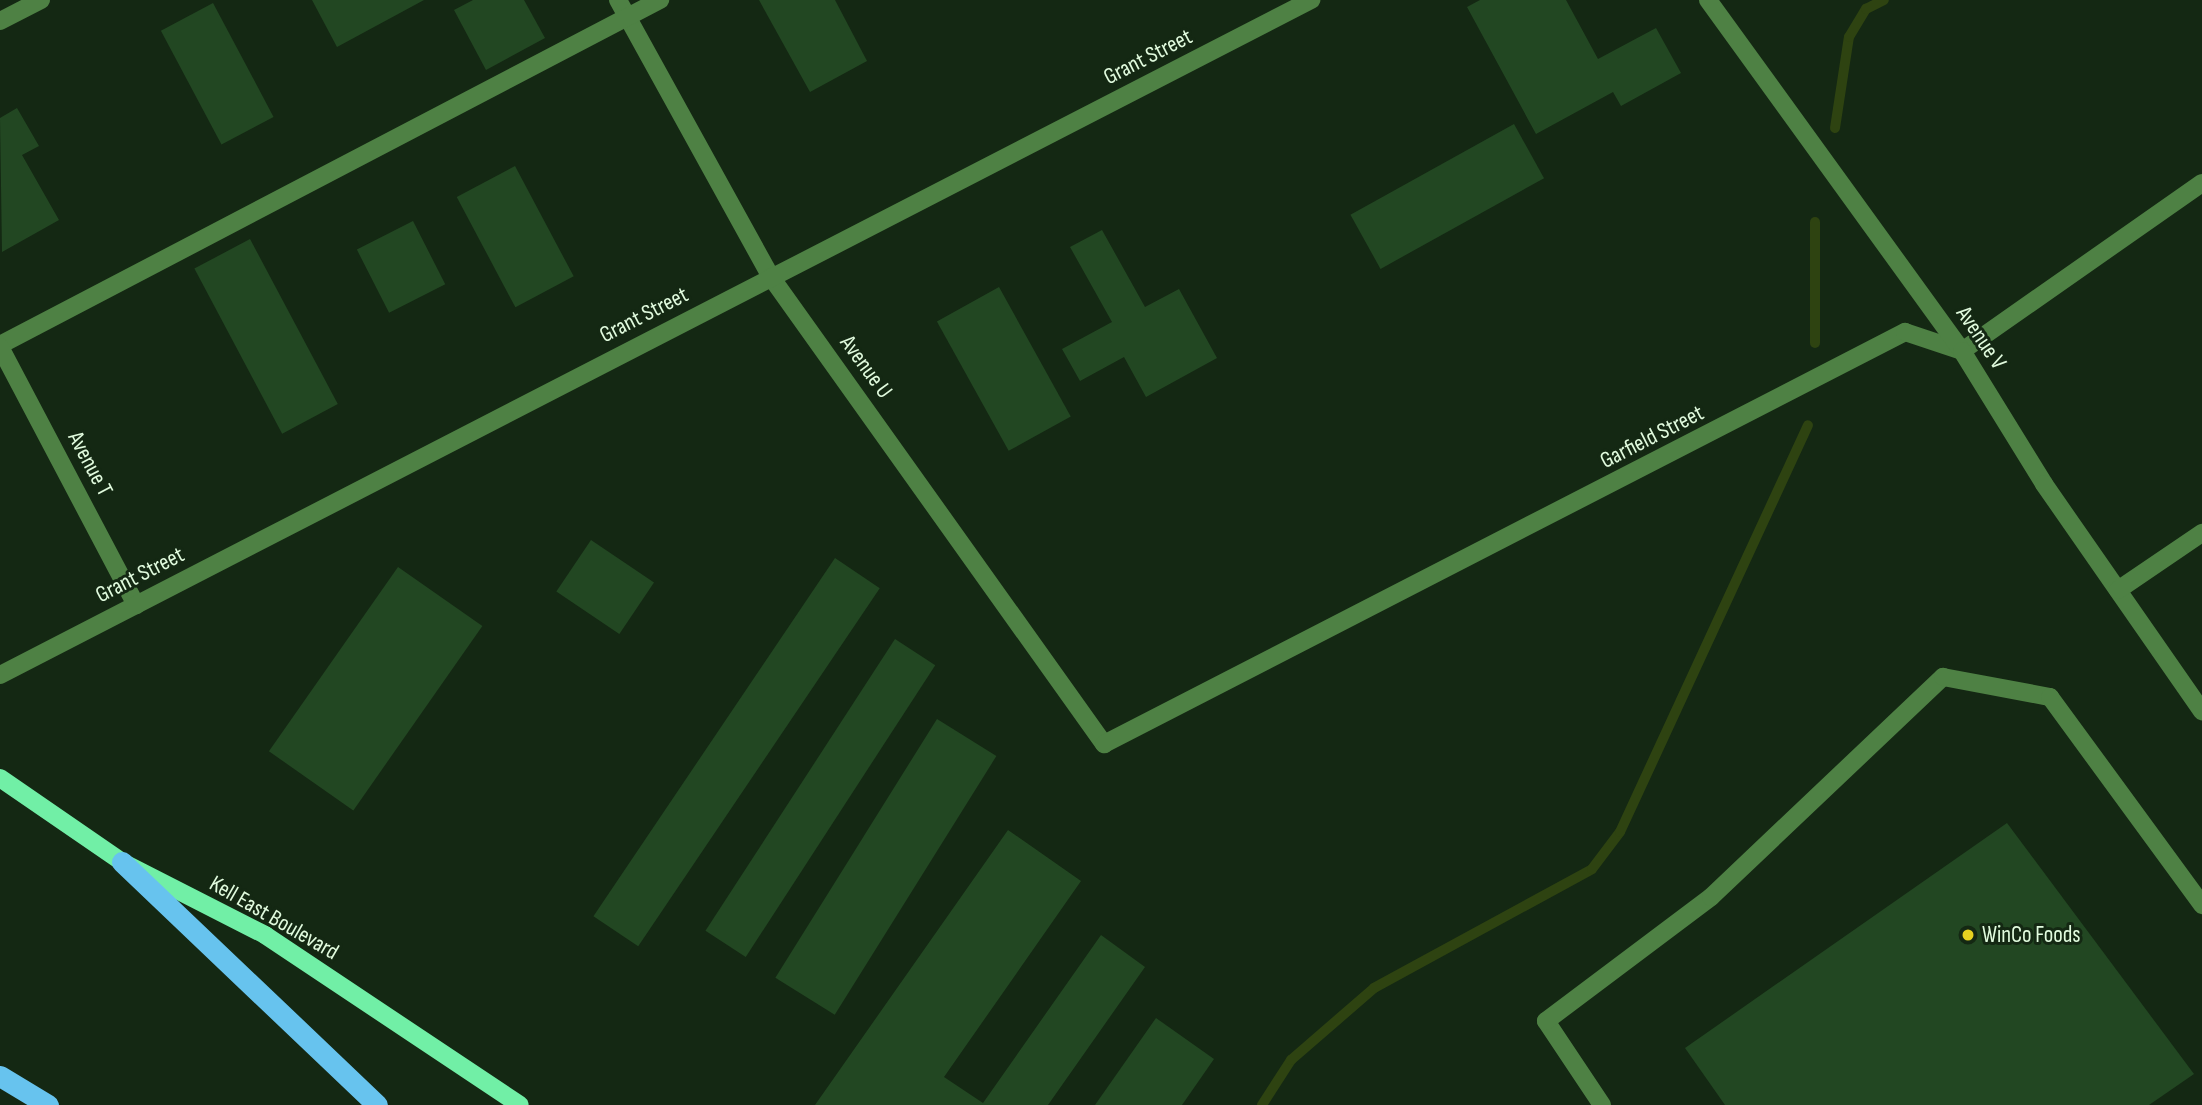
<!DOCTYPE html>
<html>
<head>
<meta charset="utf-8">
<style>
  body { margin:0 }
  #map { position:relative; width:2202px; height:1105px; overflow:hidden; background:#142813; font-family:"Sofia Sans Condensed",sans-serif }
  div>[style] { position:absolute }
  [style*='--x'] { left:calc(var(--x)*1px); top:calc(var(--y)*1px); width:calc(var(--w)*1px); rotate:calc(var(--a)*1deg) }
  .stream>* { height:10px; margin:-5px; padding:0 5px; transform-origin:5px; border-radius:5px; background:#2e4311 }
  .building>* { inset:0; background:#224722; transform-origin:0 0 }
  .minor>* { height:18px; margin:-9px; padding:0 9px; transform-origin:9px; border-radius:9px; background:#4e8144 }
  .major>* { height:18px; margin:-9px; padding:0 9px; transform-origin:9px; border-radius:9px; background:#71efa6 }
  .highway>* { height:21px; margin:-10.5px; padding:0 10.5px; transform-origin:10.5px; border-radius:10.5px; background:#67c3ee }
  .dots>* { width:19px; height:19px; translate:-50% -50%; box-sizing:border-box; border:4px solid #142813; border-radius:50% }
  span { translate:-50% -50%; white-space:nowrap; text-align:center; line-height:1.15; -webkit-text-stroke:6px #142813; paint-order:stroke }
  .street-label { font-size:23px; color:#e1fbde }
  .poi-label { font-size:23px; color:#e1fbde }
  .left { translate:0 -50%; text-align:left }
</style>
</head>
<body>
<div id="map">
  <div class="stream">
    <i style="--x:1835;--y:128;--w:92;--a:-81.3"></i>
    <i style="--x:1849;--y:37;--w:33;--a:-59"></i>
    <i style="--x:1866;--y:9;--w:20;--a:-27"></i>
    <i style="--x:1815;--y:343;--w:121;--a:-90"></i>
    <i style="--x:1262;--y:1105;--w:54;--a:-57.2"></i>
    <i style="--x:1291;--y:1060;--w:110;--a:-40.9"></i>
    <i style="--x:1374;--y:988;--w:248;--a:-28.6"></i>
    <i style="--x:1592;--y:869;--w:46;--a:-52.9"></i>
    <i style="--x:1620;--y:832;--w:448;--a:-65.2"></i>
  </div>
  <div class="building">
    <i style="clip-path:polygon(312px 0,424px 0,337px 47px)"></i>
    <i style="clip-path:polygon(473px 0,524px 0,545px 38px,486px 70px,454px 10px)"></i>
    <i style="clip-path:polygon(759px 0,835px 0,867px 61px,810px 92px)"></i>
    <i style="clip-path:polygon(1480px 0,1566px 0,1598px 59px,1656px 28px,1681px 73px,1621px 106px,1613px 92px,1536px 134px,1467px 7px)"></i>
    <i style="left:213px;top:3px;width:129px;height:59px;rotate:62deg"></i>
    <i style="clip-path:polygon(17px 108px,39px 146px,22px 155px,59px 220px,2px 252px,0 118px)"></i>
    <i style="left:1514px;top:124px;width:62px;height:187px;rotate:61deg"></i>
    <i style="left:515px;top:166px;width:125px;height:66px;rotate:62deg"></i>
    <i style="left:413px;top:221px;width:71px;height:63px;rotate:63deg"></i>
    <i style="clip-path:polygon(1102px 230px,1145px 307px,1179px 289px,1217px 358px,1146px 397px,1124px 357px,1080px 381px,1062px 349px,1112px 322px,1070px 247px)"></i>
    <i style="left:250px;top:239px;width:187px;height:63px;rotate:62deg"></i>
    <i style="left:999px;top:287px;width:148px;height:71px;rotate:61deg"></i>
    <i style="left:591px;top:540px;width:76px;height:62px;rotate:34deg"></i>
    <i style="left:835px;top:558px;width:54px;height:432px;rotate:34deg"></i>
    <i style="left:398px;top:567px;width:103px;height:225px;rotate:35deg"></i>
    <i style="left:895px;top:639px;width:48px;height:348px;rotate:33deg"></i>
    <i style="left:937px;top:719px;width:70px;height:305px;rotate:32deg"></i>
    <i style="clip-path:polygon(2007px 823px,2194px 1074px,2149px 1105px,1725px 1105px,1685px 1048px)"></i>
    <i style="clip-path:polygon(1008px 830px,1081px 881px,944px 1077px,983px 1103px,1101px 935px,1145px 967px,1048px 1105px,815px 1105px)"></i>
    <i style="clip-path:polygon(1156px 1018px,1214px 1059px,1182px 1105px,1095px 1105px)"></i>
  </div>
  <div class="minor">
    <i style="--x:618;--y:0;--w:316;--a:61.1"></i>
    <i style="--x:771;--y:277;--w:574;--a:54.51"></i>
    <i style="--x:1104;--y:744;--w:901;--a:-27.22"></i>
    <i style="--x:1905;--y:332;--w:60;--a:18.4"></i>
    <i style="--x:1962;--y:351;--w:293;--a:-35"></i>
    <i style="--x:1708;--y:0;--w:433;--a:54.1"></i>
    <i style="--x:1962;--y:351;--w:156;--a:58.3"></i>
    <i style="--x:2044;--y:484;--w:277;--a:55.2"></i>
    <i style="--x:0;--y:21;--w:46;--a:-27.1"></i>
    <i style="--x:0;--y:345;--w:745;--a:-27.6"></i>
    <i style="--x:0;--y:347;--w:292;--a:62.2"></i>
    <i style="--x:2118;--y:590;--w:102;--a:-34.2"></i>
    <i style="--x:0;--y:675;--w:1475;--a:-27.24"></i>
    <i style="--x:1602;--y:1105;--w:101;--a:-123.7"></i>
    <i style="--x:1546;--y:1021;--w:206;--a:-36.9"></i>
    <i style="--x:1711;--y:897;--w:320;--a:-43.5"></i>
    <i style="--x:1943;--y:677;--w:109;--a:10.6"></i>
    <i style="--x:2050;--y:697;--w:258;--a:53.8"></i>
  </div>
  <div class="major">
    <i style="--x:0;--y:778;--w:148;--a:34.5"></i>
    <i style="--x:122;--y:862;--w:161;--a:27"></i>
    <i style="--x:265;--y:935;--w:306;--a:33.7"></i>
  </div>
  <div class="highway">
    <i style="--x:122;--y:862;--w:352;--a:43.6"></i>
    <i style="--x:0;--y:1076;--w:56;--a:31.1"></i>
  </div>
  <div class="dots">
    <i style="left:1968px;top:935px;background:#e5d120"></i>
  </div>
  <div class="street-label">
    <span style="left:1148px;top:57px;rotate:-27deg">Grant Street</span>
    <span style="left:644px;top:315px;rotate:-27deg">Grant Street</span>
    <span style="left:1981px;top:338px;rotate:56deg">Avenue V</span>
    <span style="left:866px;top:367px;rotate:54deg">Avenue U</span>
    <span style="left:1652px;top:437px;rotate:-27deg">Garfield Street</span>
    <span style="left:90px;top:464px;rotate:62deg">Avenue T</span>
    <span style="left:140px;top:575px;rotate:-27deg">Grant Street</span>
    <span style="left:274px;top:918px;rotate:30deg">Kell East Boulevard</span>
  </div>
  <div class="poi-label">
    <span class="left" style="left:1982px;top:935px">WinCo Foods</span>
  </div>
</div>
</body>
</html>
